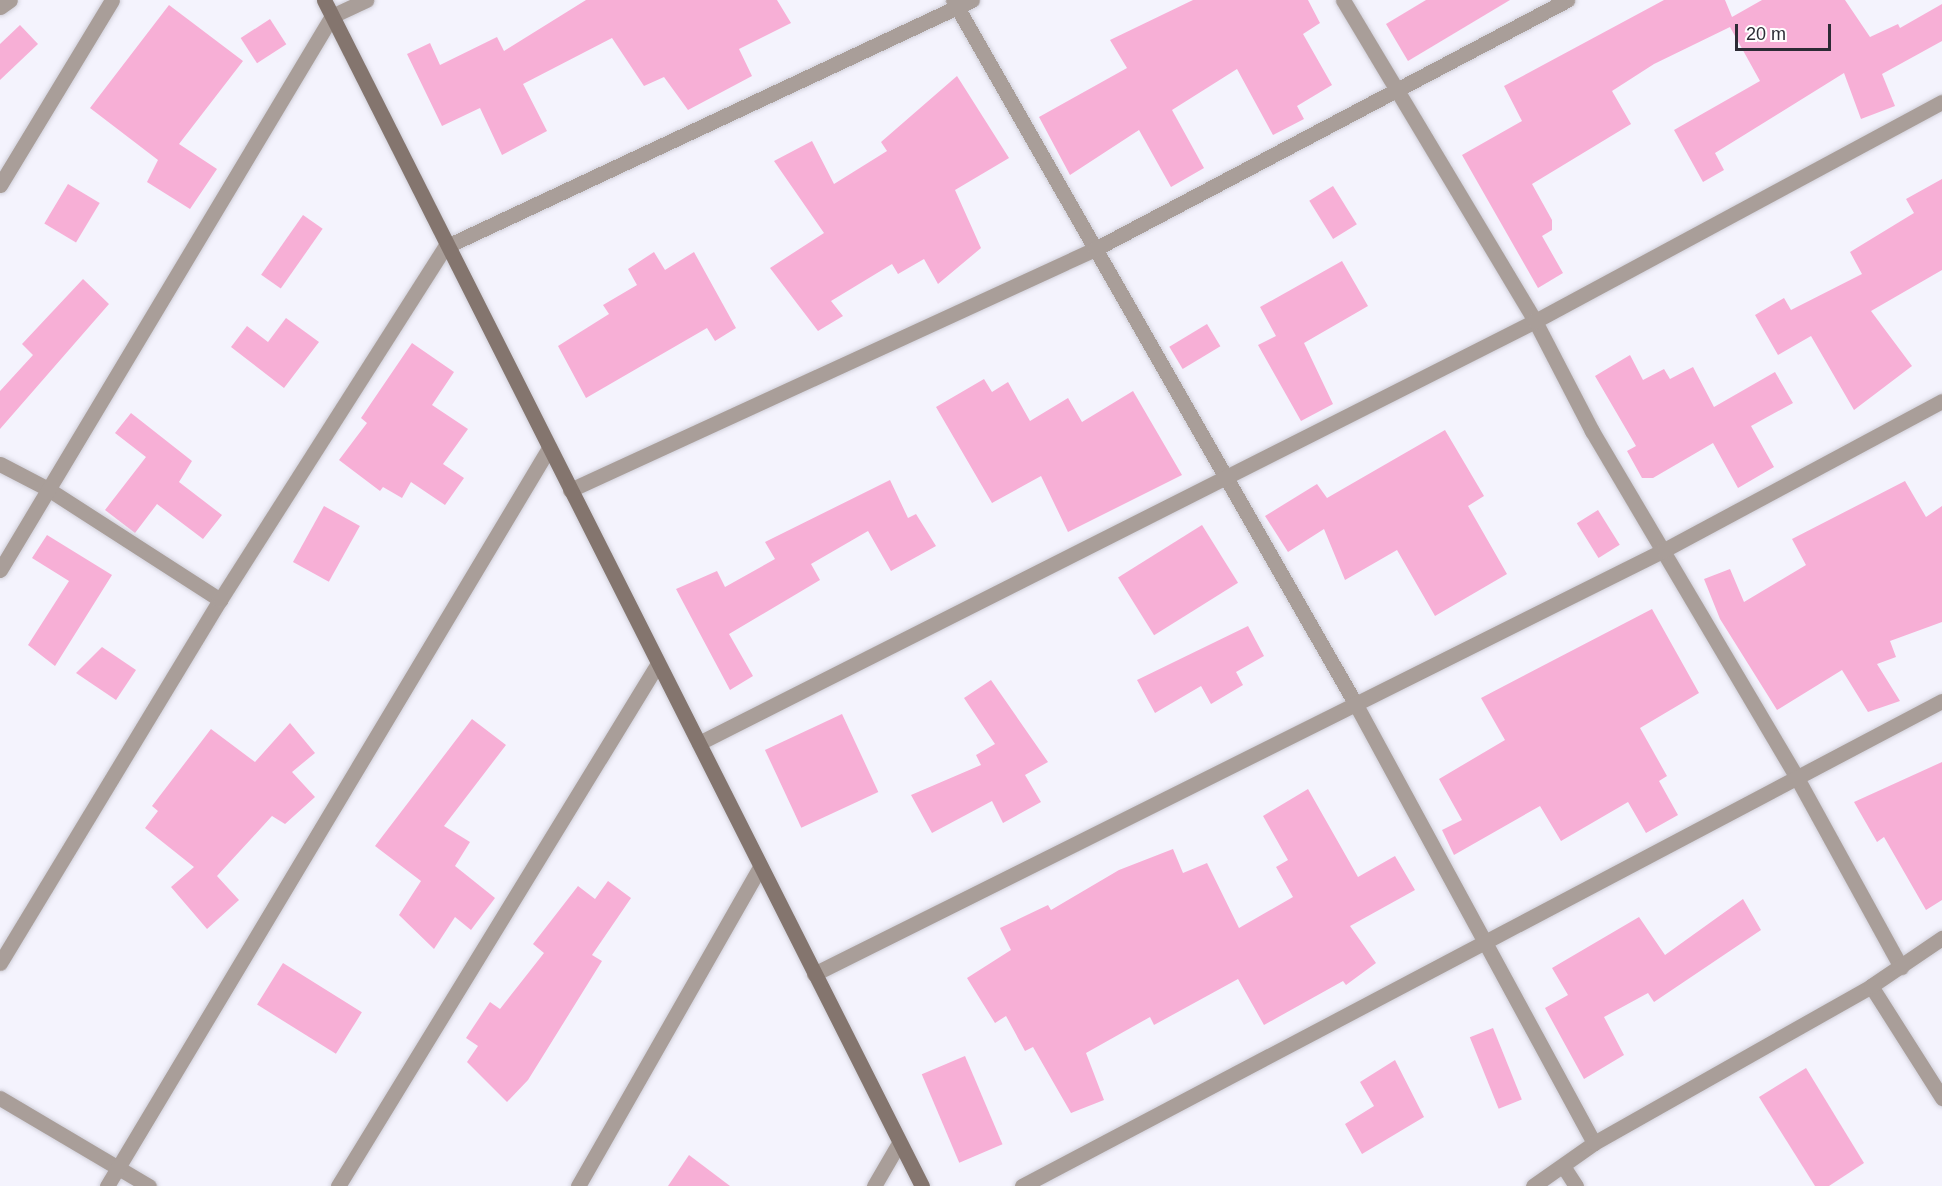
<!DOCTYPE html>
<html>
<head>
<meta charset="utf-8">
<style>
  body { margin:0 }
  #map { position:relative; width:1942px; height:1186px; overflow:hidden; background:#f4f3fd; font-family:Helvetica,sans-serif }
  div>[style] { position:absolute }
  [style*='--x'] { left:calc(var(--x)*1px); top:calc(var(--y)*1px); width:calc(var(--w)*1px); rotate:calc(var(--a)*1deg) }
  .building>* { inset:0; background:#f7afd6; transform-origin:0 0 }
  .roads { filter:drop-shadow(0 0 2px #d0cfd9) drop-shadow(0 0 2px #d0cfd9) }
  .street>* { height:15px; margin:-7.5px; padding:0 7.5px; transform-origin:7.5px; border-radius:7.5px; background:#a99e99 }
  .secondary>* { height:15px; margin:-7.5px; padding:0 7.5px; transform-origin:7.5px; border-radius:7.5px; background:#84756e }
  span { translate:-50% -50%; white-space:nowrap; text-align:center; line-height:1.15; -webkit-text-stroke:5px #fff; paint-order:stroke }
  .scale { position:absolute; left:1735px; top:24px; width:96px; height:27px; box-sizing:border-box; border:3px solid #2c2b35; border-top:0; padding-left:8px; font-size:18px; line-height:21px; white-space:nowrap; color:#2c2b35; -webkit-text-stroke:4px #fff; paint-order:stroke }
</style>
</head>
<body>
<div id="map">
  <div class="building">
    <i style="clip-path:polygon(586px 0,777px 0,791px 23px,739px 49px,752px 76px,688px 110px,664px 77px,644px 86px,612px 38px,523px 84px,547px 131px,502px 155px,480px 108px,442px 126px,407px 54px,430px 43px,440px 65px,497px 37px,504px 51px)"></i>
    <i style="clip-path:polygon(1193px 0,1308px 0,1320px 23px,1303px 34px,1332px 85px,1297px 106px,1304px 119px,1273px 135px,1237px 69px,1172px 110px,1204px 168px,1171px 187px,1139px 130px,1070px 175px,1039px 117px,1127px 68px,1110px 40px)"></i>
    <i style="clip-path:polygon(1426px 0,1510px 0,1408px 61px,1386px 24px)"></i>
    <i style="clip-path:polygon(1664px 0,1725px 0,1732px 17px,1762px 0,1845px 0,1870px 37px,1898px 24px,1900px 28px,1942px 4px,1942px 41px,1882px 74px,1895px 106px,1861px 119px,1844px 73px,1715px 153px,1724px 170px,1703px 182px,1674px 130px,1760px 81px,1730px 27px,1654px 64px,1612px 91px,1631px 124px,1532px 184px,1552px 220px,1552px 230px,1542px 236px,1563px 273px,1538px 288px,1462px 155px,1522px 121px,1504px 86px)"></i>
    <i style="clip-path:polygon(169px 5px,243px 61px,179px 144px,217px 169px,190px 209px,147px 182px,158px 160px,90px 108px)"></i>
    <i style="left:270px;top:19px;width:30px;height:35px;rotate:57deg"></i>
    <i style="clip-path:polygon(20px 25px,38px 44px,0 80px,0 44px)"></i>
    <i style="clip-path:polygon(957px 76px,1009px 158px,955px 190px,981px 248px,938px 284px,924px 259px,898px 274px,892px 264px,831px 301px,843px 316px,818px 331px,770px 268px,824px 233px,774px 161px,812px 141px,834px 184px,887px 151px,881px 142px)"></i>
    <i style="clip-path:polygon(1942px 179px,1942px 270px,1871px 311px,1912px 366px,1854px 410px,1811px 336px,1778px 355px,1755px 315px,1784px 298px,1791px 310px,1862px 274px,1850px 252px,1914px 213px,1906px 199px)"></i>
    <i style="left:68px;top:184px;width:37px;height:46px;rotate:31deg"></i>
    <i style="left:1333px;top:186px;width:45px;height:28px;rotate:58deg"></i>
    <i style="left:303px;top:215px;width:24px;height:73px;rotate:35deg"></i>
    <i style="clip-path:polygon(654px 252px,665px 270px,694px 252px,736px 328px,715px 341px,707px 328px,586px 398px,558px 346px,609px 314px,603px 305px,637px 285px,628px 269px)"></i>
    <i style="clip-path:polygon(1342px 261px,1368px 306px,1304px 343px,1333px 404px,1301px 421px,1258px 345px,1276px 336px,1260px 307px)"></i>
    <i style="clip-path:polygon(83px 279px,109px 304px,0 429px,0 391px,33px 355px,22px 344px)"></i>
    <i style="clip-path:polygon(286px 318px,319px 342px,284px 388px,231px 347px,247px 326px,268px 342px)"></i>
    <i style="left:1207px;top:324px;width:26px;height:44px;rotate:59deg"></i>
    <i style="clip-path:polygon(412px 343px,454px 372px,432px 405px,468px 429px,443px 464px,464px 478px,445px 505px,411px 482px,402px 498px,383px 487px,380px 491px,339px 460px,367px 423px,361px 418px)"></i>
    <i style="clip-path:polygon(1630px 355px,1643px 380px,1664px 369px,1670px 379px,1693px 367px,1714px 407px,1775px 372px,1793px 403px,1751px 426px,1774px 467px,1738px 488px,1713px 443px,1653px 478px,1642px 478px,1627px 451px,1636px 446px,1595px 376px)"></i>
    <i style="clip-path:polygon(984px 379px,992px 392px,1008px 382px,1030px 421px,1068px 398px,1082px 422px,1133px 391px,1182px 475px,1068px 532px,1041px 476px,992px 503px,936px 407px)"></i>
    <i style="clip-path:polygon(131px 413px,192px 461px,179px 482px,222px 515px,203px 539px,157px 504px,135px 533px,105px 510px,146px 457px,115px 433px)"></i>
    <i style="clip-path:polygon(1445px 430px,1484px 496px,1468px 506px,1507px 574px,1435px 616px,1397px 550px,1345px 580px,1324px 529px,1288px 552px,1265px 516px,1317px 484px,1327px 498px)"></i>
    <i style="clip-path:polygon(890px 480px,908px 518px,916px 514px,936px 546px,891px 571px,868px 531px,811px 564px,820px 580px,729px 634px,753px 676px,730px 690px,676px 589px,717px 571px,725px 587px,775px 559px,765px 542px)"></i>
    <i style="clip-path:polygon(1905px 481px,1926px 517px,1942px 506px,1942px 622px,1890px 641px,1896px 657px,1877px 664px,1900px 701px,1868px 712px,1842px 670px,1777px 710px,1720px 619px,1704px 579px,1730px 569px,1744px 602px,1806px 565px,1792px 539px)"></i>
    <i style="left:324px;top:506px;width:41px;height:64px;rotate:29deg"></i>
    <i style="left:1598px;top:510px;width:41px;height:25px;rotate:58deg"></i>
    <i style="left:1202px;top:525px;width:68px;height:99px;rotate:58deg"></i>
    <i style="clip-path:polygon(47px 535px,112px 575px,55px 666px,28px 645px,69px 581px,32px 558px)"></i>
    <i style="clip-path:polygon(1652px 609px,1699px 693px,1640px 728px,1667px 776px,1659px 781px,1678px 815px,1646px 833px,1628px 802px,1561px 841px,1540px 806px,1454px 855px,1442px 830px,1462px 820px,1439px 779px,1505px 740px,1481px 698px)"></i>
    <i style="clip-path:polygon(1248px 626px,1264px 656px,1236px 672px,1243px 685px,1211px 704px,1201px 686px,1155px 713px,1137px 680px)"></i>
    <i style="clip-path:polygon(102px 647px,136px 670px,116px 700px,76px 673px)"></i>
    <i style="clip-path:polygon(991px 680px,1048px 762px,1025px 775px,1041px 802px,1003px 823px,992px 801px,932px 833px,911px 795px,981px 765px,976px 755px,995px 744px,964px 698px)"></i>
    <i style="left:842px;top:714px;width:86px;height:85px;rotate:65deg"></i>
    <i style="clip-path:polygon(472px 719px,506px 745px,444px 826px,470px 842px,455px 866px,495px 898px,471px 930px,455px 917px,434px 949px,399px 915px,421px 881px,375px 846px)"></i>
    <i style="clip-path:polygon(290px 723px,315px 753px,292px 772px,315px 797px,285px 824px,272px 816px,217px 876px,239px 900px,207px 929px,171px 887px,194px 867px,145px 828px,158px 811px,152px 806px,211px 729px,255px 762px)"></i>
    <i style="clip-path:polygon(1942px 762px,1942px 900px,1926px 910px,1884px 837px,1877px 842px,1854px 802px)"></i>
    <i style="clip-path:polygon(1308px 789px,1358px 877px,1395px 856px,1415px 890px,1350px 926px,1376px 963px,1346px 985px,1343px 981px,1264px 1025px,1238px 979px,1154px 1025px,1150px 1017px,1086px 1053px,1104px 1100px,1071px 1113px,1033px 1047px,1025px 1051px,1006px 1016px,995px 1023px,967px 978px,1011px 950px,1000px 928px,1048px 905px,1051px 910px,1119px 870px,1173px 849px,1183px 873px,1207px 863px,1239px 928px,1293px 897px,1276px 867px,1288px 860px,1263px 816px)"></i>
    <i style="clip-path:polygon(608px 881px,631px 898px,592px 955px,602px 961px,528px 1080px,507px 1102px,467px 1062px,478px 1046px,466px 1038px,490px 1002px,500px 1009px,544px 953px,533px 944px,578px 886px,595px 899px)"></i>
    <i style="clip-path:polygon(1743px 899px,1761px 930px,1654px 1002px,1648px 993px,1604px 1017px,1624px 1055px,1584px 1079px,1545px 1008px,1568px 995px,1552px 968px,1639px 917px,1665px 955px)"></i>
    <i style="left:283px;top:963px;width:93px;height:49px;rotate:32deg"></i>
    <i style="left:1493px;top:1028px;width:77px;height:25px;rotate:68deg"></i>
    <i style="left:965px;top:1056px;width:96px;height:47px;rotate:67deg"></i>
    <i style="clip-path:polygon(1395px 1060px,1424px 1117px,1362px 1154px,1345px 1124px,1374px 1106px,1360px 1082px)"></i>
    <i style="clip-path:polygon(1806px 1068px,1864px 1163px,1829px 1186px,1815px 1186px,1759px 1097px)"></i>
    <i style="clip-path:polygon(689px 1155px,730px 1186px,668px 1186px)"></i>
  </div>
  <div class="roads">
    <div class="street">
      <i style="--x:953;--y:0;--w:810;--a:60.24"></i>
      <i style="--x:1355;--y:703;--w:501;--a:61.49"></i>
      <i style="--x:1343;--y:0;--w:374;--a:59.1"></i>
      <i style="--x:1535;--y:321;--w:124;--a:62.6"></i>
      <i style="--x:1592;--y:431;--w:403;--a:59.4"></i>
      <i style="--x:1797;--y:778;--w:216;--a:61.2"></i>
      <i style="--x:0;--y:7;--w:12;--a:-35"></i>
      <i style="--x:0;--y:185;--w:216;--a:-58.8"></i>
      <i style="--x:0;--y:464;--w:54;--a:27.5"></i>
      <i style="--x:48;--y:489;--w:205;--a:32.8"></i>
      <i style="--x:570;--y:490;--w:578;--a:-24.66"></i>
      <i style="--x:1095;--y:249;--w:534;--a:-27.81"></i>
      <i style="--x:0;--y:570;--w:646;--a:-59.07"></i>
      <i style="--x:332;--y:16;--w:38;--a:-25"></i>
      <i style="--x:699;--y:743;--w:936;--a:-26.78"></i>
      <i style="--x:1535;--y:321;--w:462;--a:-28.3"></i>
      <i style="--x:0;--y:963;--w:424;--a:-58.8"></i>
      <i style="--x:220;--y:600;--w:419;--a:-57.5"></i>
      <i style="--x:445;--y:247;--w:582;--a:-25.11"></i>
      <i style="--x:814;--y:974;--w:950;--a:-26.51"></i>
      <i style="--x:1664;--y:550;--w:315;--a:-28.2"></i>
      <i style="--x:1871;--y:986;--w:133;--a:57.6"></i>
      <i style="--x:0;--y:1098;--w:173;--a:30.6"></i>
      <i style="--x:1563;--y:1166;--w:24;--a:57"></i>
      <i style="--x:107;--y:1186;--w:860;--a:-59.08"></i>
      <i style="--x:338;--y:1186;--w:611;--a:-58.52"></i>
      <i style="--x:578;--y:1186;--w:365;--a:-60.3"></i>
      <i style="--x:874;--y:1186;--w:50;--a:-59.8"></i>
      <i style="--x:1022;--y:1186;--w:1040;--a:-27.8"></i>
      <i style="--x:1533;--y:1186;--w:75;--a:-35.2"></i>
      <i style="--x:1594;--y:1143;--w:318;--a:-29.5"></i>
      <i style="--x:1871;--y:986;--w:86;--a:-34.1"></i>
    </div>
    <div class="secondary">
      <i style="--x:324;--y:0;--w:1328;--a:63.24"></i>
    </div>
  </div>
  <div class="scale">20 m</div>
</div>
</body>
</html>
